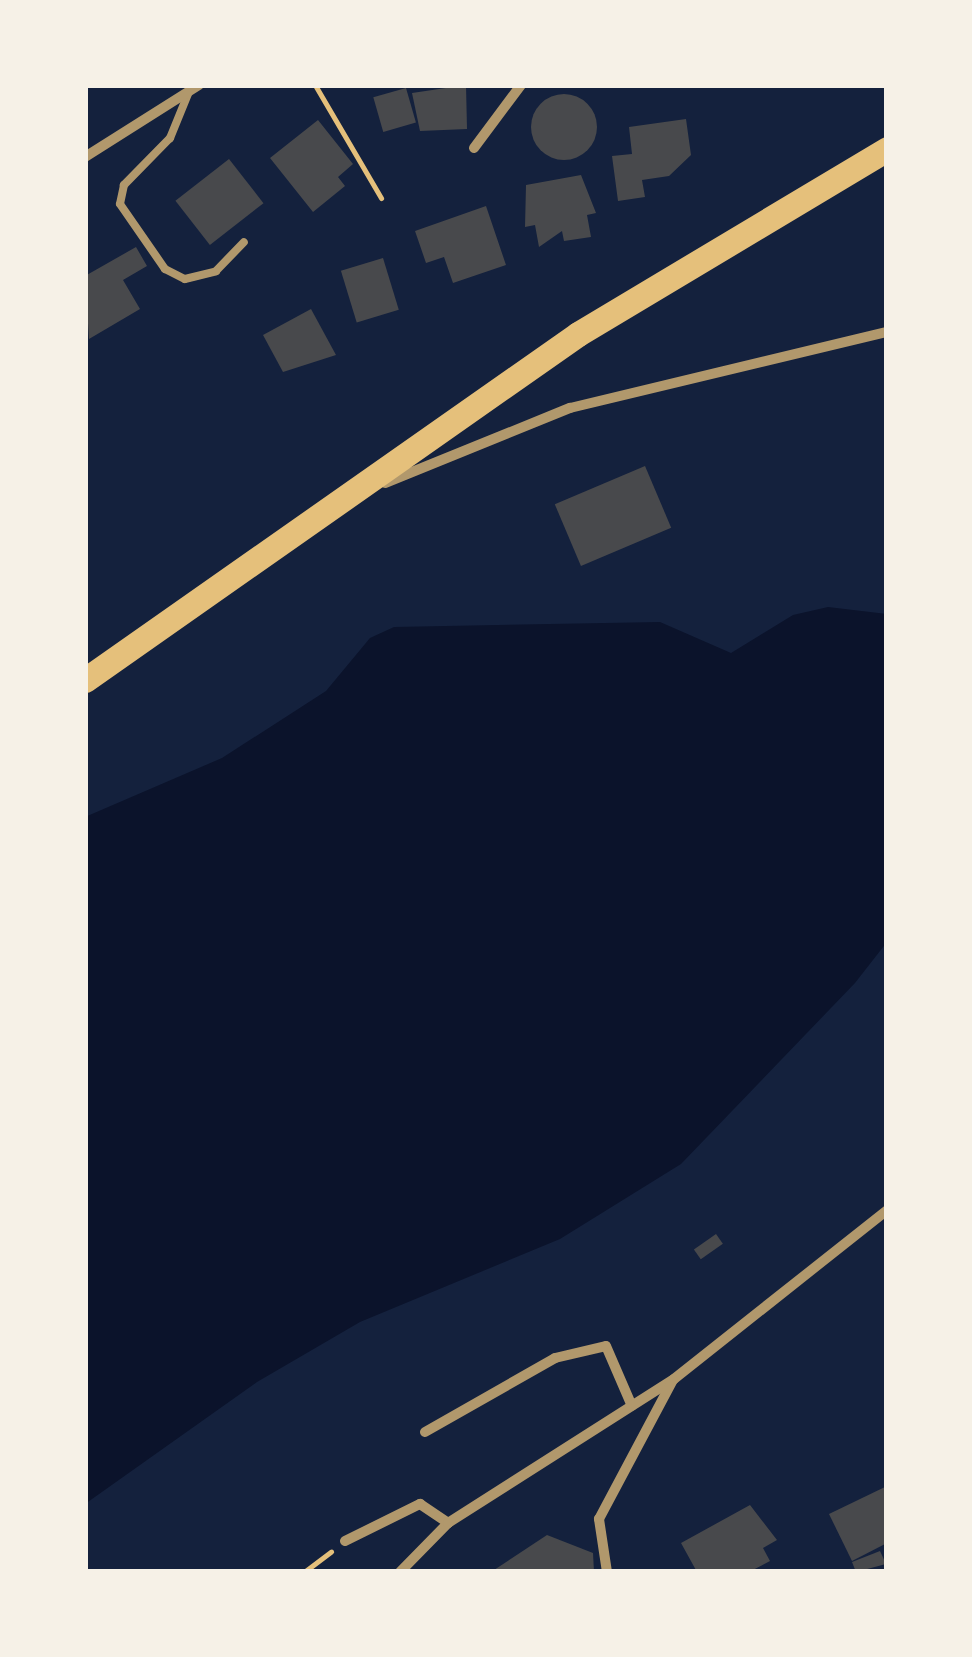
<!DOCTYPE html>
<html>
<head>
<meta charset="utf-8">
<style>
  body { margin:0 }
  #map { position:relative; width:972px; height:1657px; overflow:hidden; background:#14213d; font-family:"IBM Plex Sans",sans-serif }
  div>[style] { position:absolute }
  [style*='--x'] { left:calc(var(--x)*1px); top:calc(var(--y)*1px); width:calc(var(--w)*1px); rotate:calc(var(--a)*1deg) }
  .water>* { inset:0; background:#0b132b }
  .building>* { inset:0; background:#48494c; transform-origin:0 0 }
  .round { border-radius:50% }
  .path>* { height:5px; margin:-2.5px; padding:0 2.5px; transform-origin:2.5px; border-radius:2.5px; background:#e5c07b }
  .service>* { height:8px; margin:-4px; padding:0 4px; transform-origin:4px; border-radius:4px; background:#b1986c }
  .minor>* { height:10px; margin:-5px; padding:0 5px; transform-origin:5px; border-radius:5px; background:#b1986c }
  .trunk>* { height:25px; margin:-12.5px; padding:0 12.5px; transform-origin:12.5px; border-radius:12.5px; background:#e5c07b }
  span { translate:-50% -50%; white-space:nowrap; text-align:center; line-height:1.15; -webkit-text-stroke:10px #f6f1e7; paint-order:stroke }
  .frame { position:absolute; inset:0; border:88px solid #f6f1e7; pointer-events:none }
</style>
</head>
<body>
<div id="map">
  <div class="water">
    <i style="clip-path:polygon(828px 607px,887px 614px,887px 942px,855px 983px,681px 1164px,560px 1239px,360px 1322px,257px 1382px,85px 1504px,85px 817px,222px 758px,326px 691px,370px 638px,394px 627px,660px 622px,731px 653px,793px 615px)"></i>
  </div>
  <div class="building">
    <i style="clip-path:polygon(466px 85px,467px 129px,420px 131px,412px 93px)"></i>
    <i style="left:406px;top:88px;width:36px;height:34px;rotate:74deg"></i>
    <i class="round" style="left:531px;top:94px;width:66px;height:66px"></i>
    <i style="clip-path:polygon(686px 119px,691px 155px,669px 176px,642px 180px,645px 197px,618px 201px,612px 156px,632px 154px,629px 127px)"></i>
    <i style="clip-path:polygon(318px 120px,353px 164px,338px 177px,345px 186px,313px 212px,270px 158px)"></i>
    <i style="left:229px;top:159px;width:56px;height:68px;rotate:52deg"></i>
    <i style="clip-path:polygon(581px 175px,596px 213px,587px 215px,591px 237px,564px 241px,562px 231px,539px 247px,535px 225px,525px 227px,526px 185px)"></i>
    <i style="clip-path:polygon(486px 206px,506px 265px,453px 283px,444px 257px,426px 263px,415px 231px)"></i>
    <i style="clip-path:polygon(136px 247px,147px 266px,123px 280px,140px 309px,89px 339px,85px 276px)"></i>
    <i style="left:383px;top:258px;width:54px;height:44px;rotate:73deg"></i>
    <i style="clip-path:polygon(311px 309px,336px 355px,283px 372px,263px 335px)"></i>
    <i style="left:645px;top:466px;width:67px;height:98px;rotate:67deg"></i>
    <i style="left:716px;top:1234px;width:12px;height:27px;rotate:55deg"></i>
    <i style="clip-path:polygon(887px 1486px,887px 1543px,852px 1561px,829px 1514px)"></i>
    <i style="clip-path:polygon(750px 1505px,777px 1540px,763px 1548px,770px 1561px,749px 1572px,697px 1572px,681px 1543px)"></i>
    <i style="clip-path:polygon(547px 1535px,593px 1553px,594px 1572px,491px 1572px)"></i>
    <i style="clip-path:polygon(880px 1551px,886px 1564px,856px 1572px,852px 1562px)"></i>
  </div>
  <div class="path">
    <i style="--x:315;--y:85;--w:131;--a:59.7"></i>
    <i style="--x:304;--y:1572;--w:34;--a:-37"></i>
  </div>
  <div class="service">
    <i style="--x:188;--y:94;--w:48;--a:112.2"></i>
    <i style="--x:170;--y:138;--w:66;--a:134.4"></i>
    <i style="--x:124;--y:185;--w:19;--a:102"></i>
    <i style="--x:120;--y:204;--w:79;--a:55.3"></i>
    <i style="--x:165;--y:269;--w:22;--a:27"></i>
    <i style="--x:185;--y:279;--w:32;--a:-14"></i>
    <i style="--x:216;--y:271;--w:40;--a:-46"></i>
  </div>
  <div class="minor">
    <i style="--x:474;--y:148;--w:79;--a:-53.3"></i>
    <i style="--x:85;--y:157;--w:135;--a:-32.3"></i>
    <i style="--x:385;--y:483;--w:200;--a:-22.1"></i>
    <i style="--x:570;--y:408;--w:326;--a:-13.5"></i>
    <i style="--x:425;--y:1432;--w:150;--a:-29.6"></i>
    <i style="--x:555;--y:1358;--w:52;--a:-13.2"></i>
    <i style="--x:606;--y:1346;--w:65;--a:66.6"></i>
    <i style="--x:345;--y:1541;--w:84;--a:-26.3"></i>
    <i style="--x:420;--y:1504;--w:34;--a:34"></i>
    <i style="--x:400;--y:1572;--w:69;--a:-45.6"></i>
    <i style="--x:448;--y:1523;--w:268;--a:-32.5"></i>
    <i style="--x:674;--y:1379;--w:272;--a:-38.4"></i>
    <i style="--x:607;--y:1572;--w:54;--a:-98.6"></i>
    <i style="--x:599;--y:1519;--w:157;--a:-62"></i>
  </div>
  <div class="trunk">
    <i style="--x:85;--y:680;--w:602;--a:-35.06"></i>
    <i style="--x:578;--y:334;--w:360;--a:-30.9"></i>
  </div>
  <div class="frame"></div>
</div>
</body>
</html>
